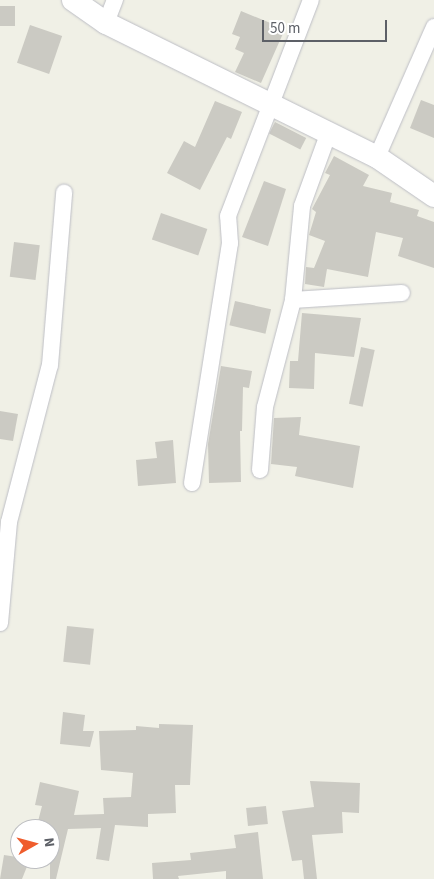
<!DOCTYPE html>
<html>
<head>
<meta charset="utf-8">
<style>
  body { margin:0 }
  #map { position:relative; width:434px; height:879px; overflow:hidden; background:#f0f0e6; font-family:"Source Sans 3",sans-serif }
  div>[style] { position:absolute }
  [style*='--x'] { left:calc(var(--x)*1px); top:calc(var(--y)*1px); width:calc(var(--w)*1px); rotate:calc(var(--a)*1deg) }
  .building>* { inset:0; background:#cbcac3; transform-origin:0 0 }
  .roads { filter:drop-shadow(0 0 1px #bdbec5) drop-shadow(0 0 1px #bdbec5) }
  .street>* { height:16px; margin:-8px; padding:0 8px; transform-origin:8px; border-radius:8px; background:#fff }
  .secondary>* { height:22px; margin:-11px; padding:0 11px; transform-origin:11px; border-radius:11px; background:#fff }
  span { translate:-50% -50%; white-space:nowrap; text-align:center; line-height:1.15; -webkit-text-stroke:4px #fff; paint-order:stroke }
  .north { position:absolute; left:10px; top:819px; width:50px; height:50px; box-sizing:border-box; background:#fff; border:1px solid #bebfc2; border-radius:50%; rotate:83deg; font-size:14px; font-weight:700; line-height:20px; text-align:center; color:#5d6067 }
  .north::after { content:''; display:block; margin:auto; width:18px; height:22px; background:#ef5d2d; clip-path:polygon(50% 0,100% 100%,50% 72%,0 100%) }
  .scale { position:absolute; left:262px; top:20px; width:125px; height:22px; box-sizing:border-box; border:2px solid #5d6067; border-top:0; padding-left:6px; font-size:15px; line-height:18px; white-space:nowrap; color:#5d6067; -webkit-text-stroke:4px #fff; paint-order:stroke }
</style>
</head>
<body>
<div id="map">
  <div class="building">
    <i style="left:0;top:6px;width:15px;height:20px"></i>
    <i style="clip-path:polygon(241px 11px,285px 29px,261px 83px,235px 72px,244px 53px,235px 49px,240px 37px,232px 34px)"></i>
    <i style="left:30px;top:25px;width:34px;height:40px;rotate:19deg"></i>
    <i style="clip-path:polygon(421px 100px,434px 105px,434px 138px,410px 128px)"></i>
    <i style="clip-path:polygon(215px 101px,242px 112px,231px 139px,227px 137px,200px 190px,167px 173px,184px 141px,195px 147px)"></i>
    <i style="left:275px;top:122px;width:35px;height:13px;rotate:27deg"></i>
    <i style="clip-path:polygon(334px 156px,369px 175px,363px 186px,392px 193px,390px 202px,419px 210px,417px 216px,434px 222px,434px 268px,398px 256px,403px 238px,376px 232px,368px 277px,327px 269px,324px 287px,305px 284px,306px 267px,314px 268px,325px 241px,309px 235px,316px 212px,312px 209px,330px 175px,325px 173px)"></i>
    <i style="clip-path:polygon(264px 181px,286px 189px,268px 246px,242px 237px)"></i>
    <i style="left:161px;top:213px;width:49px;height:28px;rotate:19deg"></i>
    <i style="left:14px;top:242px;width:26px;height:35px;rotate:7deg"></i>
    <i style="left:235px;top:301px;width:37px;height:25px;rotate:13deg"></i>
    <i style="clip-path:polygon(302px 313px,361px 318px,354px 357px,315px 353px,314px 389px,289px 388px,290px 361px,298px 361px)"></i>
    <i style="left:361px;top:347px;width:14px;height:58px;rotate:12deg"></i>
    <i style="clip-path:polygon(221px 366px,252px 371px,249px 388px,243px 387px,242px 431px,240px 431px,241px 482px,209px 483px,208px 444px)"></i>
    <i style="clip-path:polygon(0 411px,18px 414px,13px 441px,0 439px)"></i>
    <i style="clip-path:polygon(301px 417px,299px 435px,360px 446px,353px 488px,295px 476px,297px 467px,271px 464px,274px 418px)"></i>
    <i style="clip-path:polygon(173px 440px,176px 483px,138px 486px,136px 460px,157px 458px,155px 442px)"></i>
    <i style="left:67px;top:626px;width:27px;height:36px;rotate:6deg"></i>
    <i style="clip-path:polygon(63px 712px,85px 715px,83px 731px,94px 731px,90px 747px,60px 744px)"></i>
    <i style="clip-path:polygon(159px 724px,193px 725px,190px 785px,175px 785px,176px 813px,148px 814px,148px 827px,115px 825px,109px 861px,96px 859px,101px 828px,68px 829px,56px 879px,50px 879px,50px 829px,36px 829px,42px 806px,35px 805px,40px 782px,79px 791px,74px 815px,104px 814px,103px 798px,131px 797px,133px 773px,101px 770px,99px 731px,136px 730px,136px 726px,159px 728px)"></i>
    <i style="clip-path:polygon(310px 781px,360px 783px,359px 813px,342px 812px,343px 833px,312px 835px,317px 879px,304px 879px,302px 860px,292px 861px,282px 811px,314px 807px)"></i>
    <i style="left:266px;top:806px;width:18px;height:20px;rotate:84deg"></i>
    <i style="clip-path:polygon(258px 832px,263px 879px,226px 879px,226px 871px,178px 876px,179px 879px,153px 879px,152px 863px,191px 860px,190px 853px,236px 848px,234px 835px)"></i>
    <i style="clip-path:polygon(4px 855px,30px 859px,22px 879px,0 879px)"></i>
  </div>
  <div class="roads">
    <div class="street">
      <i style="--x:106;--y:23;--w:25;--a:-69"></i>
      <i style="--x:377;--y:157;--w:142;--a:-66.3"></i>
      <i style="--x:293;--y:300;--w:109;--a:-3.7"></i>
      <i style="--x:260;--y:470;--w:63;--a:-85.5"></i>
      <i style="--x:265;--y:407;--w:111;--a:-75.3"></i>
      <i style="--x:293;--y:300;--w:94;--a:-84.5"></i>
      <i style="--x:302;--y:206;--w:79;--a:-70"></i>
      <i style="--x:192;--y:483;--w:243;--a:-81"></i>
      <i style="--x:230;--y:243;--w:27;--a:-94"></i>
      <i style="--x:228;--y:216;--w:231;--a:-69"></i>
      <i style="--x:0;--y:623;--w:101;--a:-84.9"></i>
      <i style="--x:9;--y:522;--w:162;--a:-75.4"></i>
      <i style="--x:50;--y:365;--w:173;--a:-85.3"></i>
    </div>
    <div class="secondary">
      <i style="--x:73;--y:0;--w:40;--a:34.9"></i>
      <i style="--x:106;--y:23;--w:302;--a:26.3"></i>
      <i style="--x:377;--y:157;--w:69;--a:34.4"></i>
    </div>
  </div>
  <div class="north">N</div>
  <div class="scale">50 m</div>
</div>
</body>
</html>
